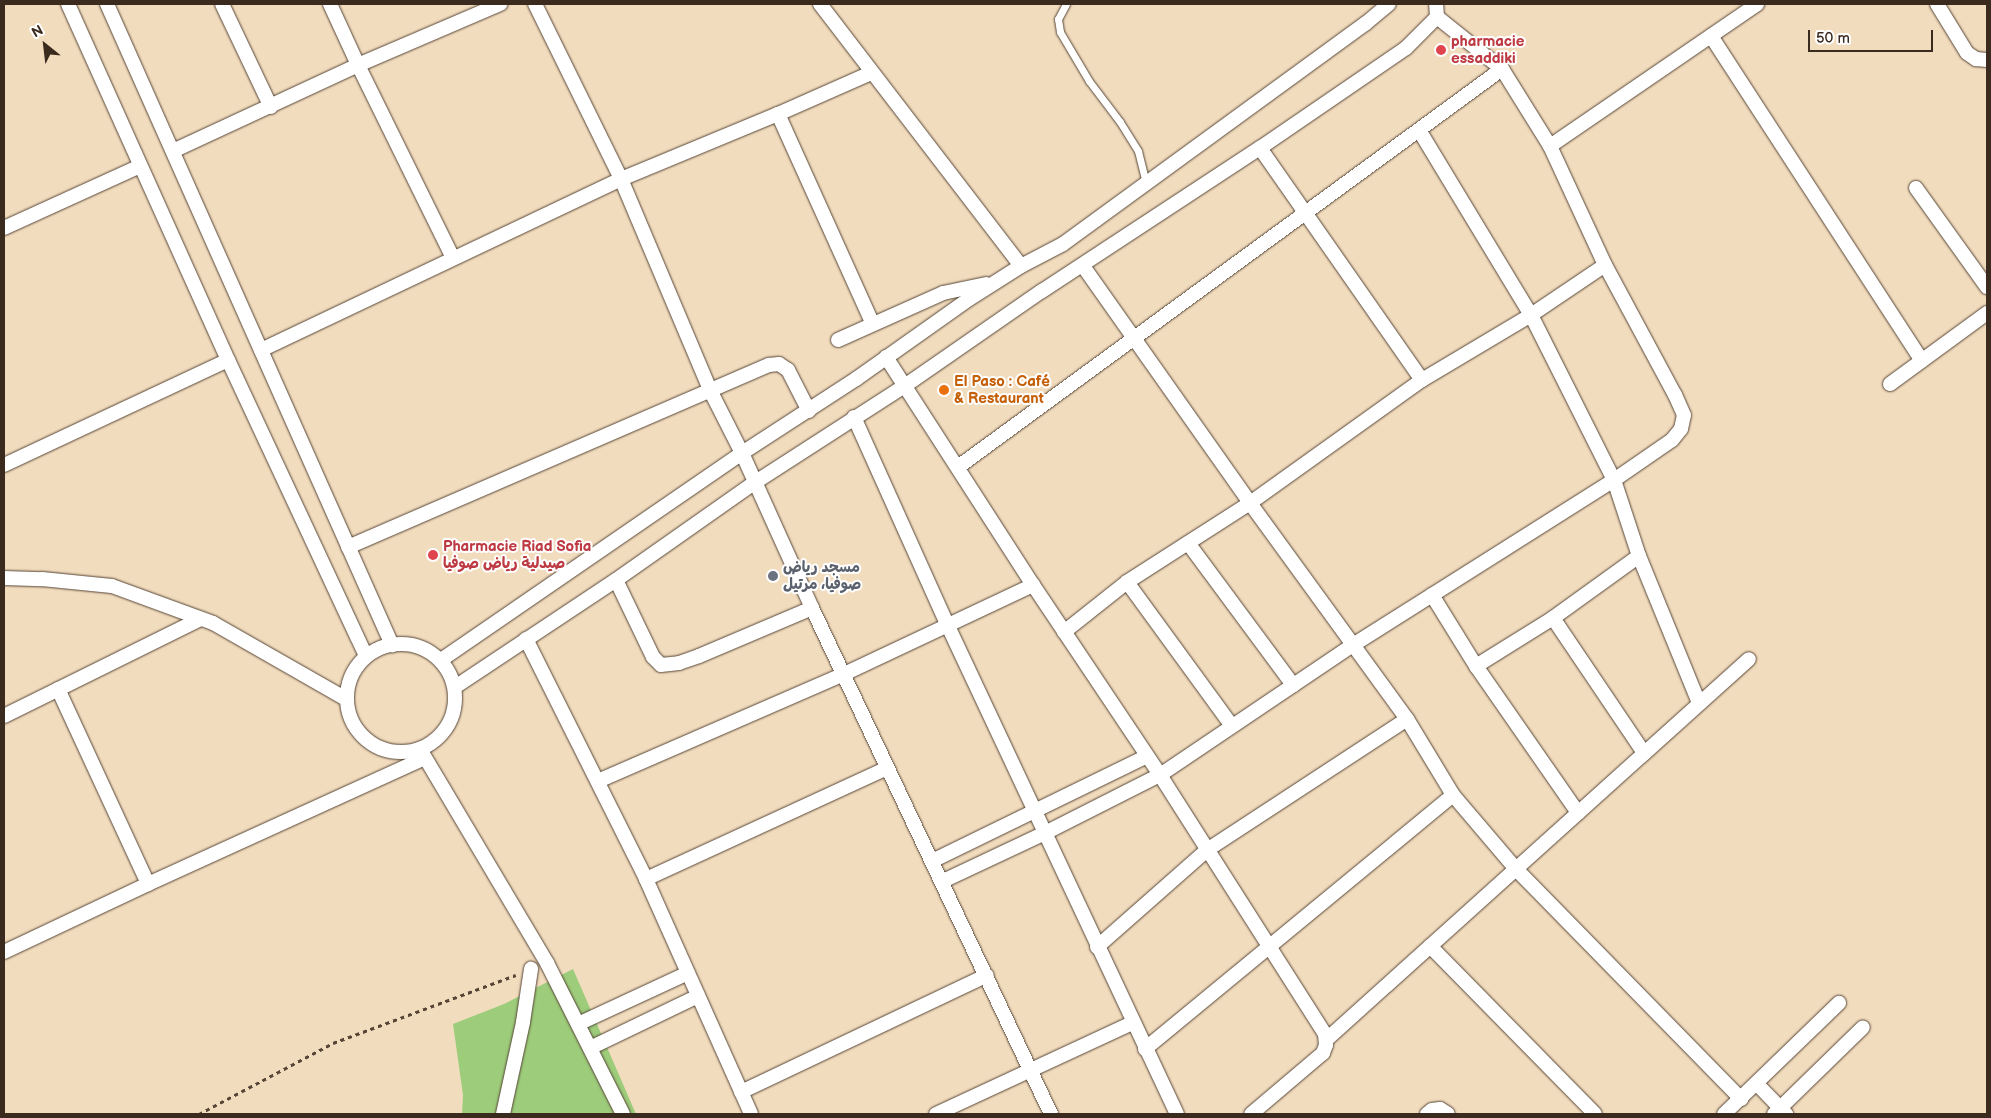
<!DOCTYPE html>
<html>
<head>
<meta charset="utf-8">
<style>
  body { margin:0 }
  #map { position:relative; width:1991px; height:1118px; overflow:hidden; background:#f2dcbe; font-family:"Balsamiq Sans","Playpen Sans Arabic",sans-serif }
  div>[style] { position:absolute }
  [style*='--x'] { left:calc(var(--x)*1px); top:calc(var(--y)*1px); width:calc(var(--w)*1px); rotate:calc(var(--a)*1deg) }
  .green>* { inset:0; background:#9dcc7b }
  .path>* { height:3px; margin-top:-1.5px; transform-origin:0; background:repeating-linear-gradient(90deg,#564536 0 4px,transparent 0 8px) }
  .roads { filter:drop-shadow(0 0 1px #564536) drop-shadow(0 0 1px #564536) }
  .lane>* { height:7px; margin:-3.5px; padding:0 3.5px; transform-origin:3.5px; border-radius:3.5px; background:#fff }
  .street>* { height:14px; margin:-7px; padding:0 7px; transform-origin:7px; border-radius:7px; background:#fff }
  .street>.ring { margin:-7px; padding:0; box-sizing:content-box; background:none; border:14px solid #fff; border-radius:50% }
  .dots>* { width:14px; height:14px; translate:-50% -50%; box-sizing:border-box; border:2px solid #fff; border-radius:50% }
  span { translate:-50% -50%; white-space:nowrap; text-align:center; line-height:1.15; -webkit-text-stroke:4px #fff; paint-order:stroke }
  .health-label { font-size:15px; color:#be3a42; font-weight:700 }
  .left { translate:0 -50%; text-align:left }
  .food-label { font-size:15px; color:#c56008; font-weight:700 }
  .worship-label { font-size:15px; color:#5b616d; font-weight:700 }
  .frame { position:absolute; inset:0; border:5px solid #3b2a1e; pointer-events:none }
  .north { position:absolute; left:20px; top:20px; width:50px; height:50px; -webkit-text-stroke:4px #fff; paint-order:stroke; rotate:331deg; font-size:14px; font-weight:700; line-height:20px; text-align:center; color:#3b2a1e }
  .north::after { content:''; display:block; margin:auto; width:18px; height:22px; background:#3b2a1e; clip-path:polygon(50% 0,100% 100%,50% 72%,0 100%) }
  .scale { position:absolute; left:1808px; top:30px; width:125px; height:22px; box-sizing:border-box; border:2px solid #3b2a1e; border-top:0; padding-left:6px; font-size:15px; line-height:18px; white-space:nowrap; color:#3b2a1e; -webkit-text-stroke:4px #fff; paint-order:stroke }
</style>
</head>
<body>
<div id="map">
  <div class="green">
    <i style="clip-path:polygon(573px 969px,636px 1114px,462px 1114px,463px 1095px,453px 1024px,504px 1004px)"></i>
  </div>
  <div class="path">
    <i style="--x:199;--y:1114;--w:152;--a:-27.9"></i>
    <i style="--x:333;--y:1043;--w:195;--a:-20.4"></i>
  </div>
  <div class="roads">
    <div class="lane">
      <i style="--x:1066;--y:4;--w:17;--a:118"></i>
      <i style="--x:1058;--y:19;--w:13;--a:81"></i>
      <i style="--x:1060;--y:32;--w:57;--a:59.4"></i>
      <i style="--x:1089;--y:81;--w:51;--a:52.9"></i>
      <i style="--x:1120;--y:122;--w:34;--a:58"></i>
      <i style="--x:1138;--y:151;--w:34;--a:76"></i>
    </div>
    <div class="street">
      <i style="--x:68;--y:4;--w:390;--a:65.8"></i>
      <i style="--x:228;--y:360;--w:327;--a:65"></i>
      <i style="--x:107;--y:4;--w:702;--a:66.03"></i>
      <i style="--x:222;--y:4;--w:114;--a:64.6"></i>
      <i style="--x:330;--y:4;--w:67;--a:65.3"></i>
      <i style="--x:358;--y:65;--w:215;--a:63.8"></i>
      <i style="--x:535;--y:4;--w:195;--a:63.8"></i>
      <i style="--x:621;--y:179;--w:229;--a:67.1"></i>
      <i style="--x:710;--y:390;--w:71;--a:63.1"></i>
      <i style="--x:742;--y:453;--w:170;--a:65.7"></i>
      <i style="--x:812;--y:608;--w:560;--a:64.72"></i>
      <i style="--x:820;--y:4;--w:330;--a:52.5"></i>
      <i style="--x:1937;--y:4;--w:57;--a:58.5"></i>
      <i style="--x:1967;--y:53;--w:11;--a:34"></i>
      <i style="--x:1976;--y:59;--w:11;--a:5"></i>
      <i style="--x:1711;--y:36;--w:387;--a:57"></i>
      <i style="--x:778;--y:114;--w:230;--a:65.7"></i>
      <i style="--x:1419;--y:130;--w:216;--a:58.8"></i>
      <i style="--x:1531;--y:315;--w:185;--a:63.3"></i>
      <i style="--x:1614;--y:480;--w:80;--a:71.8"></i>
      <i style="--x:1639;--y:556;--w:159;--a:67.8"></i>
      <i style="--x:1550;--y:146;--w:251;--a:-34.4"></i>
      <i style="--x:1260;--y:148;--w:283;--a:55.1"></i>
      <i style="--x:173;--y:151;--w:204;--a:-24.9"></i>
      <i style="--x:358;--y:65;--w:155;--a:-23.2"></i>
      <i style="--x:1916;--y:188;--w:122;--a:54.4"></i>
      <i style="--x:4;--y:228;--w:149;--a:-24.5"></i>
      <i style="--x:1083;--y:266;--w:290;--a:54.8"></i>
      <i style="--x:1250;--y:503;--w:267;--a:54"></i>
      <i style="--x:1407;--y:719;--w:89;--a:58.8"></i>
      <i style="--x:1453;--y:795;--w:97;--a:49.6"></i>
      <i style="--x:1516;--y:869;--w:322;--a:45.6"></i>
      <i style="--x:838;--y:340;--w:115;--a:-24.1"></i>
      <i style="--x:943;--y:293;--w:44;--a:-11.8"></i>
      <i style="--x:261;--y:350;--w:399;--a:-25.4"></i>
      <i style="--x:621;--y:179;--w:170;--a:-22.5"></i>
      <i style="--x:778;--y:114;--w:102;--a:-23.8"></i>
      <i style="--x:886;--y:357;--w:271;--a:57.2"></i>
      <i style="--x:1033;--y:585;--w:229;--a:56.2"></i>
      <i style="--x:1160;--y:775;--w:307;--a:57.5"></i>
      <i style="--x:1325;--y:1034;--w:11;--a:85"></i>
      <i style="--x:1326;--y:1045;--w:9;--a:111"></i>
      <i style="--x:1323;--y:1053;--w:94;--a:139.7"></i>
      <i style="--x:1890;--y:384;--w:120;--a:-36.2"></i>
      <i style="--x:854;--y:417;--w:229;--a:65.8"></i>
      <i style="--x:948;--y:626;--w:539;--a:64.86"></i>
      <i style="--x:4;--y:465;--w:247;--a:-25.1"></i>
      <i style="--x:958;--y:467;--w:674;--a:-36.19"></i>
      <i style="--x:1188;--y:543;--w:177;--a:53.5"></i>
      <i style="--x:348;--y:547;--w:459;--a:-23.4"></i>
      <i style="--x:769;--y:365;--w:10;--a:-6"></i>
      <i style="--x:779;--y:364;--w:11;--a:34"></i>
      <i style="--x:788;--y:370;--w:46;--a:62.9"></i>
      <i style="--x:4;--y:578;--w:38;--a:2"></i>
      <i style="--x:42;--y:579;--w:70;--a:5.7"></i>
      <i style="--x:112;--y:586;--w:108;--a:20.1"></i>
      <i style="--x:213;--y:623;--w:153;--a:29.7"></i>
      <i style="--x:616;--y:580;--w:85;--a:64.3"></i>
      <i style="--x:653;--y:657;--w:11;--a:45"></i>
      <i style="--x:661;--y:665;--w:18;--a:-6"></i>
      <i style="--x:679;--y:663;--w:21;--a:-19"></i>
      <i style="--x:699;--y:656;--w:123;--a:-23"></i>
      <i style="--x:1127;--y:582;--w:178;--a:53.9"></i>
      <i style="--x:1432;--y:595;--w:84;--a:58.2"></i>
      <i style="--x:1476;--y:666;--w:179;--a:55.2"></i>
      <i style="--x:1553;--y:618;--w:163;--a:56"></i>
      <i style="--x:1064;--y:632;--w:80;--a:-38.4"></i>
      <i style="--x:1127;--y:582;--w:146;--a:-32.7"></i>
      <i style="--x:1250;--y:503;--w:211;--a:-35.6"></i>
      <i style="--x:1422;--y:380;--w:127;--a:-30.8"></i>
      <i style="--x:1531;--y:315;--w:89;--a:-34"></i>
      <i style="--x:526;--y:639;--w:268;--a:63.4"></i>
      <i style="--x:646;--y:879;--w:257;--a:65.9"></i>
      <i class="ring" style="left:347px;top:644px;width:94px;height:94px"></i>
      <i style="--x:441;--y:660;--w:365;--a:-34.5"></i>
      <i style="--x:742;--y:453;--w:136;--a:-33"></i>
      <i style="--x:856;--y:379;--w:138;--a:-35.3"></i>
      <i style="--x:969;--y:299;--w:62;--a:-32.4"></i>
      <i style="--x:1021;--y:266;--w:47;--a:-27.6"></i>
      <i style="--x:1063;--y:244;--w:374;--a:-36.1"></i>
      <i style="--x:1365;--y:24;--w:31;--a:-40"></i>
      <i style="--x:1476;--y:666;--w:91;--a:-31.9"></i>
      <i style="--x:1553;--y:618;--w:106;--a:-35.8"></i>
      <i style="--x:455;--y:687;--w:193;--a:-33.6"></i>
      <i style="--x:616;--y:580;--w:169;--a:-35.1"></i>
      <i style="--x:754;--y:483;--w:181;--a:-32.8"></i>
      <i style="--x:906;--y:385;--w:165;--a:-34.7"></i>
      <i style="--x:1042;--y:291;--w:261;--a:-33.3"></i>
      <i style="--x:1260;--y:148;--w:177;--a:-34.4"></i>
      <i style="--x:1406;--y:48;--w:44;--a:-45"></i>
      <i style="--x:1437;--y:17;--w:13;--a:-94"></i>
      <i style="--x:58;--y:689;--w:215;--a:65.2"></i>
      <i style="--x:4;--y:716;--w:219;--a:-26.3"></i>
      <i style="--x:420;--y:749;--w:249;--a:59.3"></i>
      <i style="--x:547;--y:963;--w:169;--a:63.3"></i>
      <i style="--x:598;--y:781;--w:268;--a:-23.5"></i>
      <i style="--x:844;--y:674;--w:209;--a:-25.2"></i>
      <i style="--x:932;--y:861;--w:239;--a:-26"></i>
      <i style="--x:646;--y:879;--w:265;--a:-24.7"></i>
      <i style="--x:943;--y:881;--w:113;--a:-25.2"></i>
      <i style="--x:1045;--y:833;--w:129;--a:-26.8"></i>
      <i style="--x:1160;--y:775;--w:233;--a:-34"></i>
      <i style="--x:1353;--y:645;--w:309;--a:-32.3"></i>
      <i style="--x:1614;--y:480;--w:70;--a:-34.6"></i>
      <i style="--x:1672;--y:440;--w:14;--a:-51"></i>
      <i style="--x:1681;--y:429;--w:14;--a:-78"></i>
      <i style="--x:1684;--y:415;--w:22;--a:-114"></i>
      <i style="--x:1675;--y:395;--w:148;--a:-118.3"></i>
      <i style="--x:1605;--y:265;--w:131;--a:-114.8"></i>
      <i style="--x:1550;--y:146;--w:91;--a:-121.9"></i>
      <i style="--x:1502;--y:69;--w:83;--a:-141.3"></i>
      <i style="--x:1430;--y:946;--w:235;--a:45.5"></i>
      <i style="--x:1097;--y:947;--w:147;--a:-41.4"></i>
      <i style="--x:1207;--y:850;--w:239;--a:-33.2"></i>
      <i style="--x:4;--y:952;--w:159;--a:-25.3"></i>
      <i style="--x:148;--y:884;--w:304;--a:-24.5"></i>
      <i style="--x:578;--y:1024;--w:121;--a:-24.9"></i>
      <i style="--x:1326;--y:1040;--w:569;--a:-42.01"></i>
      <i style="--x:590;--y:1048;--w:120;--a:-25.7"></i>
      <i style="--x:1145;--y:1049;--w:399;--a:-39.5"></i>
      <i style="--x:1757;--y:1084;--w:42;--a:46"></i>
      <i style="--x:741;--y:1092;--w:272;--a:-25.4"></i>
      <i style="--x:503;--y:1114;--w:94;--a:-77.7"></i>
      <i style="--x:523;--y:1022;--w:54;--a:-81.4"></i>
      <i style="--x:936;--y:1114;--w:216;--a:-24.9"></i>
      <i style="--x:1427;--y:1114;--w:6;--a:-39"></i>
      <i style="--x:1432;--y:1110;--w:8;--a:-7"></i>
      <i style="--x:1440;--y:1109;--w:9;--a:32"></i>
      <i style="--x:1724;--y:1114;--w:160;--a:-44"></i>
      <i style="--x:1774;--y:1114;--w:124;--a:-44.3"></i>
    </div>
  </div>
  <div class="dots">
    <i style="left:1441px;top:50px;background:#e0444e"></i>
    <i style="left:944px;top:390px;background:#e8710a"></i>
    <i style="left:433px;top:555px;background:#e0444e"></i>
    <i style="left:773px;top:576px;background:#6b7280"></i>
  </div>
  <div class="health-label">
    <span class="left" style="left:1451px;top:50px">pharmacie<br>essaddiki</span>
    <span class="left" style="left:443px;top:555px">Pharmacie Riad Sofia<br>صيدلية رياض صوفيا</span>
  </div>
  <div class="food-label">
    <span class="left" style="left:954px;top:390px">El Paso : Café<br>&amp; Restaurant</span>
  </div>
  <div class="worship-label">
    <span class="left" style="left:783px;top:576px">مسجد رياض<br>صوفيا، مرتیل</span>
  </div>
  <div class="frame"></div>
  <div class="north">N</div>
  <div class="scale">50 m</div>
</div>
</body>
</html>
